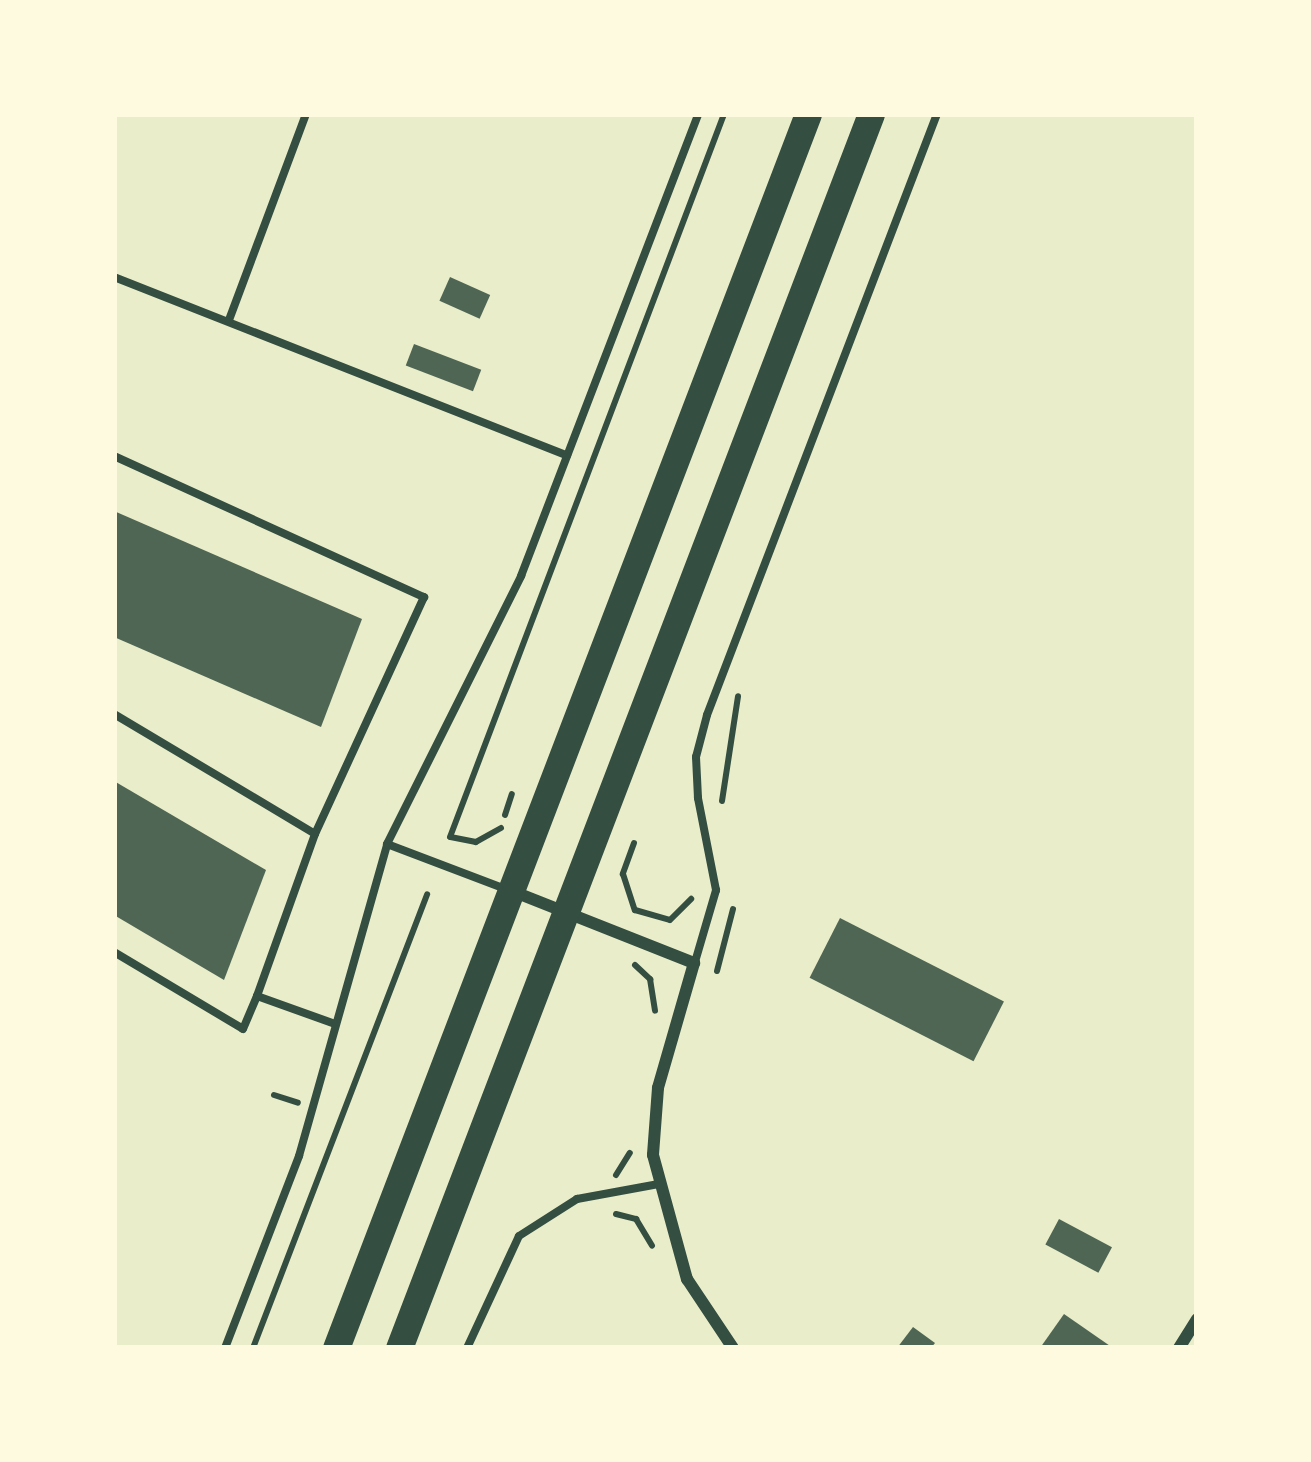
<!DOCTYPE html>
<html>
<head>
<meta charset="utf-8">
<style>
  body { margin:0 }
  #map { position:relative; width:1311px; height:1462px; overflow:hidden; background:#e9edc9; font-family:"PT Sans",sans-serif }
  div>[style] { position:absolute }
  [style*='--x'] { left:calc(var(--x)*1px); top:calc(var(--y)*1px); width:calc(var(--w)*1px); rotate:calc(var(--a)*1deg) }
  .building>* { inset:0; background:#4f6655; transform-origin:0 0 }
  .path>* { height:6px; margin:-3px; padding:0 3px; transform-origin:3px; border-radius:3px; background:#344e41 }
  .service>* { height:8px; margin:-4px; padding:0 4px; transform-origin:4px; border-radius:4px; background:#344e41 }
  .minor>* { height:12px; margin:-6px; padding:0 6px; transform-origin:6px; border-radius:6px; background:#344e41 }
  .primary>* { height:27px; margin:-13.5px; padding:0 13.5px; transform-origin:13.5px; border-radius:13.5px; background:#344e41 }
  span { translate:-50% -50%; white-space:nowrap; text-align:center; line-height:1.15; -webkit-text-stroke:9px #fefae0; paint-order:stroke }
  .frame { position:absolute; inset:0; border:117px solid #fefae0; pointer-events:none }
</style>
</head>
<body>
<div id="map">
  <div class="building">
    <i style="left:450px;top:277px;width:44px;height:26px;rotate:24deg"></i>
    <i style="left:414px;top:344px;width:72px;height:23px;rotate:21deg"></i>
    <i style="clip-path:polygon(114px 511px,362px 619px,321px 727px,114px 637px)"></i>
    <i style="clip-path:polygon(114px 781px,266px 870px,224px 980px,114px 915px)"></i>
    <i style="left:840px;top:918px;width:184px;height:67px;rotate:27deg"></i>
    <i style="left:1059px;top:1219px;width:60px;height:29px;rotate:28deg"></i>
    <i style="clip-path:polygon(1064px 1314px,1113px 1348px,1040px 1348px)"></i>
    <i style="clip-path:polygon(913px 1327px,935px 1343px,931px 1348px,897px 1348px)"></i>
  </div>
  <div class="path">
    <i style="--x:722;--y:801;--w:106;--a:-81.3"></i>
    <i style="--x:505;--y:815;--w:22;--a:-72"></i>
    <i style="--x:501;--y:828;--w:29;--a:151"></i>
    <i style="--x:476;--y:842;--w:26;--a:-169"></i>
    <i style="--x:450;--y:837;--w:773;--a:-69.24"></i>
    <i style="--x:634;--y:843;--w:33;--a:110"></i>
    <i style="--x:623;--y:874;--w:38;--a:72"></i>
    <i style="--x:635;--y:910;--w:36;--a:16"></i>
    <i style="--x:670;--y:920;--w:30;--a:-45"></i>
    <i style="--x:635;--y:965;--w:21;--a:43"></i>
    <i style="--x:650;--y:979;--w:32;--a:81"></i>
    <i style="--x:717;--y:971;--w:64;--a:-75.5"></i>
    <i style="--x:274;--y:1095;--w:25;--a:18"></i>
    <i style="--x:616;--y:1175;--w:26;--a:-58"></i>
    <i style="--x:616;--y:1214;--w:21;--a:14"></i>
    <i style="--x:636;--y:1219;--w:31;--a:59"></i>
    <i style="--x:253;--y:1348;--w:486;--a:-69"></i>
  </div>
  <div class="service">
    <i style="--x:114;--y:277;--w:487;--a:21.5"></i>
    <i style="--x:229;--y:320;--w:220;--a:-69.5"></i>
    <i style="--x:114;--y:456;--w:341;--a:24.5"></i>
    <i style="--x:424;--y:597;--w:261;--a:114.7"></i>
    <i style="--x:315;--y:834;--w:172;--a:109.7"></i>
    <i style="--x:257;--y:996;--w:83;--a:19.7"></i>
    <i style="--x:114;--y:714;--w:234;--a:30.8"></i>
    <i style="--x:387;--y:844;--w:124;--a:20.8"></i>
    <i style="--x:114;--y:952;--w:150;--a:30.8"></i>
    <i style="--x:243;--y:1029;--w:36;--a:-67"></i>
    <i style="--x:695;--y:962;--w:75;--a:-73.7"></i>
    <i style="--x:716;--y:890;--w:94;--a:-101.1"></i>
    <i style="--x:698;--y:798;--w:41;--a:-92.8"></i>
    <i style="--x:696;--y:757;--w:43;--a:-75.3"></i>
    <i style="--x:707;--y:715;--w:644;--a:-69.06"></i>
    <i style="--x:225;--y:1348;--w:206;--a:-68.9"></i>
    <i style="--x:299;--y:1156;--w:324;--a:-74.2"></i>
    <i style="--x:387;--y:844;--w:300;--a:-63.4"></i>
    <i style="--x:521;--y:576;--w:495;--a:-69"></i>
    <i style="--x:467;--y:1348;--w:123;--a:-65.1"></i>
    <i style="--x:519;--y:1236;--w:69;--a:-32.5"></i>
    <i style="--x:577;--y:1199;--w:83;--a:-10.4"></i>
  </div>
  <div class="minor">
    <i style="--x:512;--y:891;--w:196;--a:21.6"></i>
    <i style="--x:694;--y:963;--w:130;--a:106.1"></i>
    <i style="--x:658;--y:1088;--w:67;--a:94.3"></i>
    <i style="--x:653;--y:1155;--w:129;--a:74.7"></i>
    <i style="--x:687;--y:1279;--w:83;--a:56.3"></i>
    <i style="--x:1179;--y:1348;--w:34;--a:-58"></i>
  </div>
  <div class="primary">
    <i style="--x:336;--y:1348;--w:1321;--a:-69.07"></i>
    <i style="--x:399;--y:1348;--w:1321;--a:-69.07"></i>
  </div>
  <div class="frame"></div>
</div>
</body>
</html>
